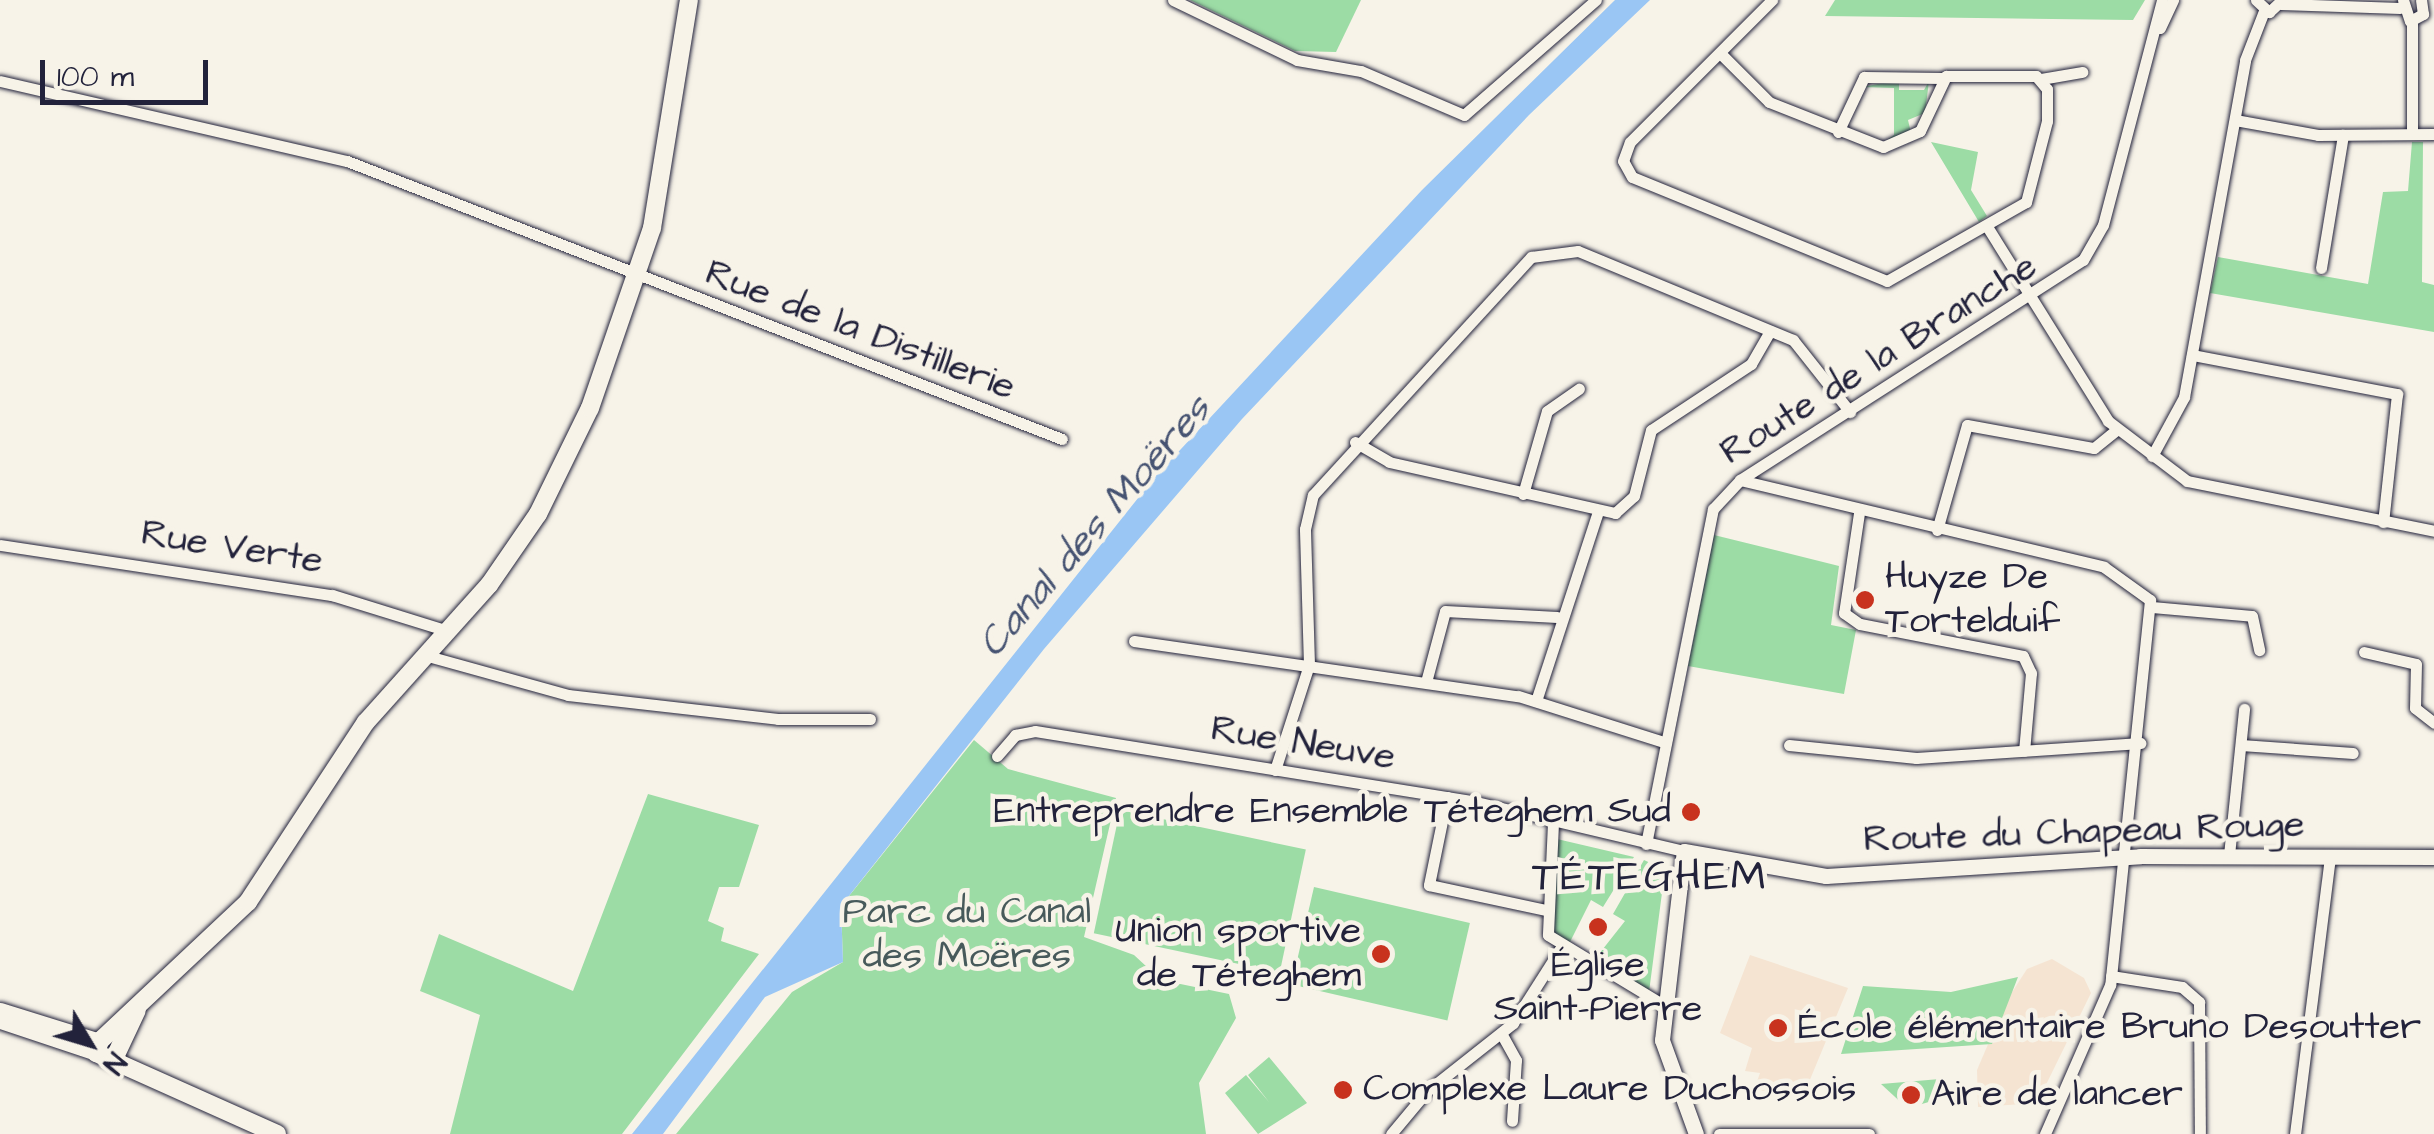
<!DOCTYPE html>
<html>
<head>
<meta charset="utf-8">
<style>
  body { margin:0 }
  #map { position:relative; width:2434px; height:1134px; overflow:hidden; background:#f7f3e8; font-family:"Architects Daughter",sans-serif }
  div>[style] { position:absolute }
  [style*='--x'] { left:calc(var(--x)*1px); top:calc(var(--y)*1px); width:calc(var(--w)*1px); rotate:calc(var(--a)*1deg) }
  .built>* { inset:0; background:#f5e4d2 }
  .green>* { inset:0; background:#9cdca5; transform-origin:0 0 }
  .water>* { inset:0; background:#9ac6f4 }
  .roads { filter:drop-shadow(0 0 2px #22223b) drop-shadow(0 0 2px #22223b) }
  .minor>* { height:11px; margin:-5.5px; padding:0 5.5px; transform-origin:5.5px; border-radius:5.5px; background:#f7f3e8 }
  .tertiary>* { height:15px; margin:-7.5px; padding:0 7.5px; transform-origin:7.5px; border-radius:7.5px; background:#f7f3e8 }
  .secondary>* { height:18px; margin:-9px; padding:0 9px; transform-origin:9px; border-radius:9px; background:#f7f3e8 }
  .dots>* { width:28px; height:28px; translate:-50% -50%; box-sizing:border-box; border:5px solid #f7f3e8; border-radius:50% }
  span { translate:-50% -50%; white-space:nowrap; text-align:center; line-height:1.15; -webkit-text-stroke:9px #f7f3e8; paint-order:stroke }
  .street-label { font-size:38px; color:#22223b }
  .poi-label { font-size:38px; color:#22223b }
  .left { translate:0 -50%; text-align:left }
  .right { translate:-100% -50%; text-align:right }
  .park-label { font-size:38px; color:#475a5b }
  .water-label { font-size:40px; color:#465372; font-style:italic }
  .quarter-label { font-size:42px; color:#22223b; letter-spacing:2.5px }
  .north { position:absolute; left:40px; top:994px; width:100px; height:100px; -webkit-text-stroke:8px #f7f3e8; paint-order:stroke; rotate:128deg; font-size:28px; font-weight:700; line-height:40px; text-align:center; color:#22223b }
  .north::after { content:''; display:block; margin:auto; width:35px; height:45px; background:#22223b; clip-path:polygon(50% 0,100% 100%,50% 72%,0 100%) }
  .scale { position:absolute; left:40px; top:60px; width:168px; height:45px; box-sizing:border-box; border:5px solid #22223b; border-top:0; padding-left:12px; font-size:30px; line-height:35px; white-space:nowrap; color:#22223b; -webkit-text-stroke:8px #f7f3e8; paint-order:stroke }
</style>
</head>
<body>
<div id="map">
  <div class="built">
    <i style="clip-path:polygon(1750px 955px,1848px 988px,1804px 1094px,1782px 1083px,1780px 1092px,1754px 1090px,1760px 1073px,1745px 1071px,1752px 1048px,1720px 1033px)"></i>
    <i style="clip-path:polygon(2052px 959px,2084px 978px,2091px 993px,2037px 1103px,1978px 1107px,1977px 1070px,2007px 1000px,2027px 969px)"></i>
  </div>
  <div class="green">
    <i style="clip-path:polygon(1190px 0,1361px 0,1336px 52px,1295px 51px)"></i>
    <i style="clip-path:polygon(1835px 0,2145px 0,2133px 20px,1825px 16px)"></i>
    <i style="clip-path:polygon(1899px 80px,1899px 90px,1924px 90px,1929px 81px,1925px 113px,1908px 120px,1911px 133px,1884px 142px,1894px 135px,1894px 88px,1862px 87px)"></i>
    <i style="clip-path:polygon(1931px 142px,1978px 152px,1971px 190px,1987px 216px,1979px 222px)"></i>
    <i style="clip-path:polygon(2412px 142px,2423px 142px,2422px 282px,2434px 285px,2434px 332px,2210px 293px,2218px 257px,2368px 284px,2383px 192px,2408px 191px)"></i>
    <i style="clip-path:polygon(1714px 535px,1839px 566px,1831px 625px,1856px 630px,1844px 694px,1688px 666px)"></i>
    <i style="clip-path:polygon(974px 740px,1008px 769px,1116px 798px,1084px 937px,1134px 955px,1161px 980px,1229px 994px,1236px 1018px,1199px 1083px,1206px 1134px,676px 1134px,792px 992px,843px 962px,841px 906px)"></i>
    <i style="clip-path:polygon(648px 794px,759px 825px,739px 887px,719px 887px,708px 921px,724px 928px,721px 941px,759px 954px,622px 1134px,450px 1134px,480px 1015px,420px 991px,439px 934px,573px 991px)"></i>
    <i style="left:1120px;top:810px;width:190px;height:126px;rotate:12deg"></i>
    <i style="clip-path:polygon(1557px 839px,1634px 857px,1603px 907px,1591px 900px,1569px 944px,1553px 933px)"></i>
    <i style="clip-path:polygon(1644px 860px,1665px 870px,1649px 992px,1595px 959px,1625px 921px,1613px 914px)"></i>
    <i style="left:1314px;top:887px;width:160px;height:100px;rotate:13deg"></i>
    <i style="clip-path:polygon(2018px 977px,1992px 1044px,1841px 1054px,1863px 986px,1951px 992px)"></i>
    <i style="clip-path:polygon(1269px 1057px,1307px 1103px,1258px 1134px,1225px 1093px,1246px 1075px,1269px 1102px,1248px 1075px)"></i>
    <i style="clip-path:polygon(1940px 1079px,1929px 1102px,1907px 1108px,1881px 1084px)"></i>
  </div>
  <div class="water">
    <i style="clip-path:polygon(1615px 0,1650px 0,1529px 115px,1242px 419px,1044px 649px,841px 906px,843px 962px,765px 997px,663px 1134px,632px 1134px,1154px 478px,1422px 190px)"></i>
  </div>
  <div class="roads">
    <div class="minor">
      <i style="--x:1173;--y:0;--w:138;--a:25.8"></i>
      <i style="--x:1297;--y:60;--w:65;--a:9.8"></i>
      <i style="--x:1361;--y:71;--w:112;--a:23.1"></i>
      <i style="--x:1464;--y:115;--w:175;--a:-41.1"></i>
      <i style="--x:2256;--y:0;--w:18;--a:43"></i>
      <i style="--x:2269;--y:12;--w:18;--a:-43"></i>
      <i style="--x:2403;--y:0;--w:22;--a:72"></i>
      <i style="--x:2410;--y:21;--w:15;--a:-28"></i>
      <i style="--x:2423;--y:14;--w:14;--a:-98"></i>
      <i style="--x:2281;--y:4;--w:119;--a:1.9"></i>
      <i style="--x:2160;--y:28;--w:31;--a:-65"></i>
      <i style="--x:1723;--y:56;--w:65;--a:45"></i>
      <i style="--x:1769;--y:102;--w:123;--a:21.5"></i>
      <i style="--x:1883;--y:147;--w:40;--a:-23.4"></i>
      <i style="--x:1920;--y:131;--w:61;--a:-64.7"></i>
      <i style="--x:1946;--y:76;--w:90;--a:0"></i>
      <i style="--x:2036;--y:76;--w:17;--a:50"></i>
      <i style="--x:2047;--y:89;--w:32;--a:90"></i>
      <i style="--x:2047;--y:121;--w:84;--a:104.5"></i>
      <i style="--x:2026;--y:202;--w:160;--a:150.4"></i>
      <i style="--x:1887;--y:281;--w:275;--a:-157.8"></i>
      <i style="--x:1632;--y:177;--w:18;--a:-119"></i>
      <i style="--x:1623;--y:161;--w:20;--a:-70"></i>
      <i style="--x:1630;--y:142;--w:201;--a:-45"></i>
      <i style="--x:2041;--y:79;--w:42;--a:-9.7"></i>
      <i style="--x:0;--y:81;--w:356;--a:13"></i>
      <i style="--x:347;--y:161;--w:767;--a:21.25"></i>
      <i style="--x:2235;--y:120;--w:84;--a:10.2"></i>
      <i style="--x:2318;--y:135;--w:116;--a:-0.5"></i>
      <i style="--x:1838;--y:132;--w:61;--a:-64.7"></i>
      <i style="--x:1864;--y:77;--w:78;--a:0.7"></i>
      <i style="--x:2412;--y:133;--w:112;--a:-90"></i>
      <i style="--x:1988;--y:228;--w:227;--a:58.1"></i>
      <i style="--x:2108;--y:421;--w:99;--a:37.2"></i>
      <i style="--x:2187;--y:481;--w:252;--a:11.4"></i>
      <i style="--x:2321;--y:268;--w:135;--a:-80.6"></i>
      <i style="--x:2192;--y:355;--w:209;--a:10.8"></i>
      <i style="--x:2397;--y:394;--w:129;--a:96.2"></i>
      <i style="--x:1355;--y:442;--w:39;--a:30"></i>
      <i style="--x:1389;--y:462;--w:232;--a:12.7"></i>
      <i style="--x:1615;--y:513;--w:25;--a:-42"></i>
      <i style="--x:1634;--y:496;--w:68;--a:-75.6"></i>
      <i style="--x:1651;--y:430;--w:120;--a:-33.4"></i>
      <i style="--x:1751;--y:364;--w:38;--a:-60"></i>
      <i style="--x:2152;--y:456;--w:67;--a:-61.5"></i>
      <i style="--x:2184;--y:397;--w:342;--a:-79.7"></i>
      <i style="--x:2245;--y:60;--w:53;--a:-68.8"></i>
      <i style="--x:1740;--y:480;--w:374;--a:13.4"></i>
      <i style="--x:2104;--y:567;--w:57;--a:35.7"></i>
      <i style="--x:2150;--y:600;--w:387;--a:95.9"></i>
      <i style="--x:2110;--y:985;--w:163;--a:113.6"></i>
      <i style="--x:1523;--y:494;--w:86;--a:-73.9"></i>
      <i style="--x:1547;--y:411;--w:39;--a:-35"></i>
      <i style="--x:1859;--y:513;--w:101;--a:98.5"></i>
      <i style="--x:1844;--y:613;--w:19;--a:35"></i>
      <i style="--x:1860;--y:624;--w:166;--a:11.1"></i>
      <i style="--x:2023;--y:656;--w:19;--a:65"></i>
      <i style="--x:2031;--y:673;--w:78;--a:95.1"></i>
      <i style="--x:1937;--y:530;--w:109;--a:-74.1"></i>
      <i style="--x:1967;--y:425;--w:129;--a:10.3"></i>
      <i style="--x:2094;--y:448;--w:28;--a:-39"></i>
      <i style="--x:0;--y:545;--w:336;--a:8.6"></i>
      <i style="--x:332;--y:595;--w:121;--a:17.2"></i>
      <i style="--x:2152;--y:607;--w:100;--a:5.1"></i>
      <i style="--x:2252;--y:616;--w:35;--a:78"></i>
      <i style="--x:1134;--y:641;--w:388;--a:8.2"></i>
      <i style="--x:1518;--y:696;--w:153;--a:17.5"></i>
      <i style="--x:2364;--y:652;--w:53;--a:13"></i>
      <i style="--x:2416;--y:664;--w:44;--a:91.3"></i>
      <i style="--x:2415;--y:708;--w:24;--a:38"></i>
      <i style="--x:424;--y:655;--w:149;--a:15.5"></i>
      <i style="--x:568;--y:695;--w:211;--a:6.5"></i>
      <i style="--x:778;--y:719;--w:92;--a:0"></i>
      <i style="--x:1426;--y:682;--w:73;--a:-75"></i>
      <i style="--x:1445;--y:611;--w:112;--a:3.1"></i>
      <i style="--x:1536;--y:701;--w:200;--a:-71.9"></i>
      <i style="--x:1789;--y:745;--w:128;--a:5.8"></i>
      <i style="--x:1916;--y:758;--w:225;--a:-3.8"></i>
      <i style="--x:2241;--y:745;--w:112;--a:4.1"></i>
      <i style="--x:997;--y:756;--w:28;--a:-49"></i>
      <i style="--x:1015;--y:735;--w:20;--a:-11"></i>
      <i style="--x:1035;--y:731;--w:443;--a:9.1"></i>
      <i style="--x:1472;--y:801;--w:218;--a:13.3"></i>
      <i style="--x:1275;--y:770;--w:110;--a:-72.1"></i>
      <i style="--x:1309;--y:665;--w:136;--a:-91.7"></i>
      <i style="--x:1305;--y:529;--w:35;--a:-77"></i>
      <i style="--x:1313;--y:495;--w:323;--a:-47.5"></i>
      <i style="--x:1531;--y:257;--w:47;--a:-7.3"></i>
      <i style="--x:1578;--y:251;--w:233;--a:22.5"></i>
      <i style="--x:1793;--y:340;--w:92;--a:51.6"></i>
      <i style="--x:1447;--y:797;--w:90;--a:101.6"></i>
      <i style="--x:1429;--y:885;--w:120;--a:12.1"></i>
      <i style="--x:1553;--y:823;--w:112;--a:92.6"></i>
      <i style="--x:1548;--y:935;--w:133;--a:31.2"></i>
      <i style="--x:1646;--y:844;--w:342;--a:-78.7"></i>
      <i style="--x:1713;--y:509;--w:40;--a:-47"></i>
      <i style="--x:1740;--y:480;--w:407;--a:-32.7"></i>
      <i style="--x:2083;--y:260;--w:40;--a:-60.3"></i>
      <i style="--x:2103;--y:225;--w:233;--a:-75.3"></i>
      <i style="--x:2229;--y:855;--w:147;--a:-84.1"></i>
      <i style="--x:2111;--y:976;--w:72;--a:8.8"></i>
      <i style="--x:2182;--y:987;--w:23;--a:41"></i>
      <i style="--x:2199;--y:1002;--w:132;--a:89.6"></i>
      <i style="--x:1501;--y:1033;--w:31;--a:61"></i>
      <i style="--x:1516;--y:1060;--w:61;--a:93.8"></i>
      <i style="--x:1391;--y:1134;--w:56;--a:-50.1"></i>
      <i style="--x:1427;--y:1091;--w:110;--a:-38.3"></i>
      <i style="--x:1513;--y:1023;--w:91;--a:-57.5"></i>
      <i style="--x:1719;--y:1134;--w:150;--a:0"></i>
      <i style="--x:2295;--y:1134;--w:281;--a:-82.8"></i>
    </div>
    <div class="tertiary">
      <i style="--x:0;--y:1010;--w:105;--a:17.2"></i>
      <i style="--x:0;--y:1021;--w:101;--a:18.4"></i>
      <i style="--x:1696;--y:1134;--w:100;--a:-109.9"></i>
      <i style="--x:1662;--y:1040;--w:190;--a:-83.4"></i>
      <i style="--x:1684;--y:851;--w:144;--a:10"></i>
      <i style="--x:1826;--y:876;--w:315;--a:-3.6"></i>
      <i style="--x:2140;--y:856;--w:294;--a:0.2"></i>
    </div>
    <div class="secondary">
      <i style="--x:114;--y:1059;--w:54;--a:-64.9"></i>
      <i style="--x:277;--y:1134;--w:198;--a:-155.9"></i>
      <i style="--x:96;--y:1053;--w:13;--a:-72"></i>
      <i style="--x:100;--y:1041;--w:203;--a:-43.2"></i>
      <i style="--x:248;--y:902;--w:215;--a:-56.8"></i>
      <i style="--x:366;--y:722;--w:184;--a:-48.1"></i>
      <i style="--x:489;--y:585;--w:86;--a:-55.4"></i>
      <i style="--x:538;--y:514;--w:118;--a:-63.9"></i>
      <i style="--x:590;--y:408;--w:190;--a:-71"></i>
      <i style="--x:652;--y:228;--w:231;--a:-80.8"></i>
    </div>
  </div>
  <div class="dots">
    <i style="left:1865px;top:600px;background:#c8321e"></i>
    <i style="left:1691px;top:812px;background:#c8321e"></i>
    <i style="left:1598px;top:927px;background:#c8321e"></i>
    <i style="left:1381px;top:954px;background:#c8321e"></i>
    <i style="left:1778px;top:1028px;background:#c8321e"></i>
    <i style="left:1343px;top:1090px;background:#c8321e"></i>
    <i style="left:1911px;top:1095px;background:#c8321e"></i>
  </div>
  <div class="street-label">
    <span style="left:860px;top:331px;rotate:21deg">Rue de la Distillerie</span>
    <span style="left:1879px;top:360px;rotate:-32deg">Route de la Branche</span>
    <span style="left:232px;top:548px;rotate:9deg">Rue Verte</span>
    <span style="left:1303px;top:744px;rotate:9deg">Rue Neuve</span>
    <span style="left:2084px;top:833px;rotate:-2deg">Route du Chapeau Rouge</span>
  </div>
  <div class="poi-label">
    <span class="left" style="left:1885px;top:600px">Huyze De<br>Tortelduif</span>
    <span class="right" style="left:1671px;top:812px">Entreprendre Ensemble Téteghem Sud</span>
    <span class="right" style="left:1361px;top:954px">Union sportive<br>de Téteghem</span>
    <span style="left:1598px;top:988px">Église<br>Saint-Pierre</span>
    <span class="left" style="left:1798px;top:1028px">École élémentaire Bruno Desoutter</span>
    <span class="left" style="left:1363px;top:1090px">Complexe Laure Duchossois</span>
    <span class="left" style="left:1931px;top:1095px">Aire de lancer</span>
  </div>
  <div class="park-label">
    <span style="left:967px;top:935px">Parc du Canal<br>des Moëres</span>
  </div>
  <div class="water-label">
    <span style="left:1095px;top:527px;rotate:-49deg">Canal des Moëres</span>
  </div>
  <div class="quarter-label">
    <span style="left:1650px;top:877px">TÉTEGHEM</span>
  </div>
  <div class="north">N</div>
  <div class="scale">100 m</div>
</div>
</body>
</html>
